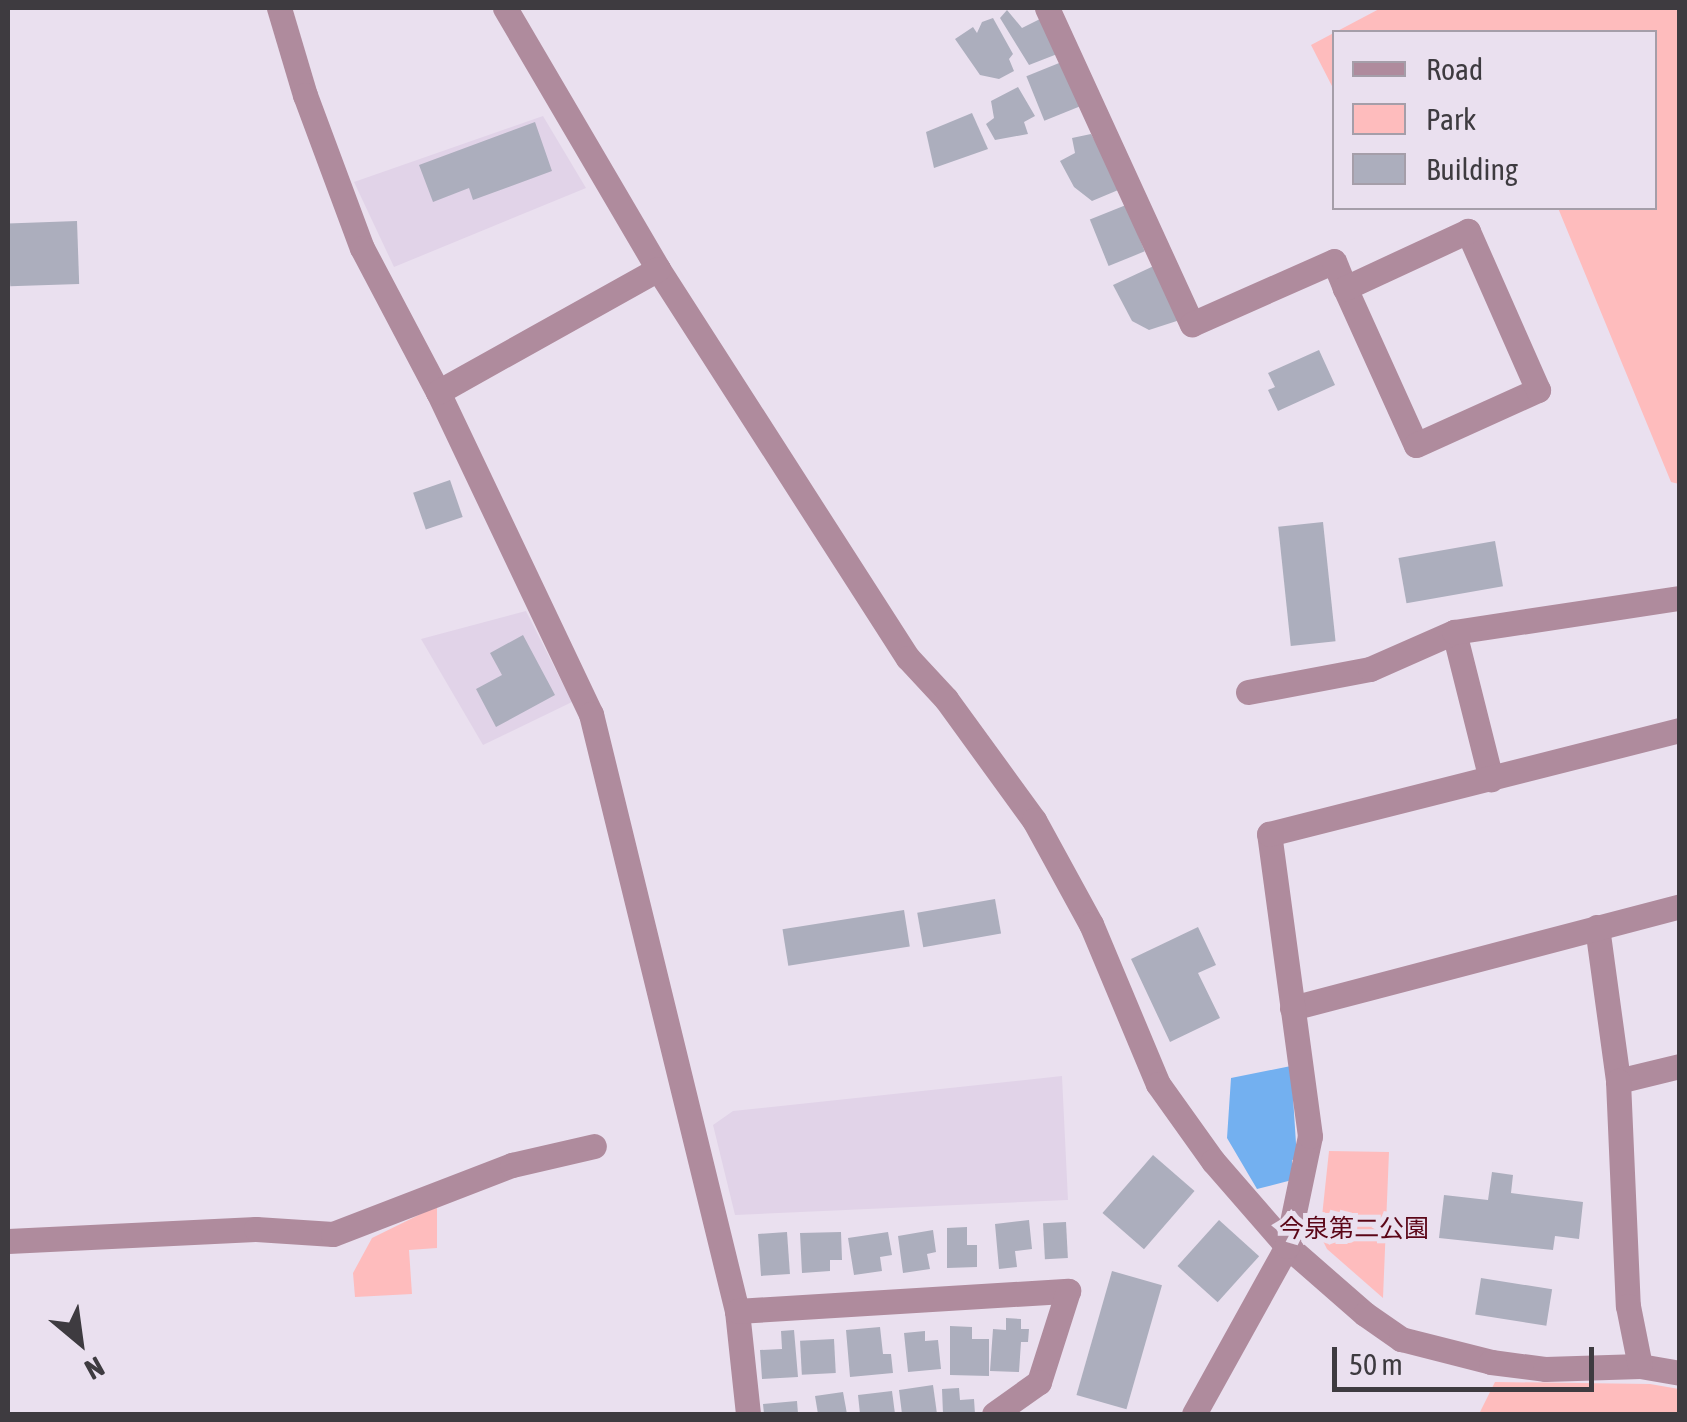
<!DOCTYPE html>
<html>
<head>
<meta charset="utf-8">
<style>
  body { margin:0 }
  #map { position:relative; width:1687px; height:1422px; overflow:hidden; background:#eae0ef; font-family:"Asap Condensed","Noto Sans JP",sans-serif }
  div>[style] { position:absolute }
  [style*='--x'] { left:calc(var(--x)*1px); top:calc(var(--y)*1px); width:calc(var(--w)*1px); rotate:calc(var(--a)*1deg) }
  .built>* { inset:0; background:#e1d3e8 }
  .green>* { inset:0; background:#febcbd }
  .water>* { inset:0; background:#73b0f0 }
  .building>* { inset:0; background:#acaebd; transform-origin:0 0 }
  .minor>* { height:25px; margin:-12.5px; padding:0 12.5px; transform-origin:12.5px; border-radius:12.5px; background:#af8b9d }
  span { translate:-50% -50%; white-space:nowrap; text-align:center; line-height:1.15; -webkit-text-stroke:10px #eae0ef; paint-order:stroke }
  .park-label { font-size:25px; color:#5b0617 }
  .frame { position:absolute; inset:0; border:10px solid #3e3b40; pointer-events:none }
  .legend { position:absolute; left:1332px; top:30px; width:325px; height:180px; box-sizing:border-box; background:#eae0ef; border:2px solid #a59ea9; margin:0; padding:12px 18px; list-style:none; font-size:30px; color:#3e3b40 }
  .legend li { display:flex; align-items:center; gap:20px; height:50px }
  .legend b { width:50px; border:2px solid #a59ea9 }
  .north { position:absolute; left:30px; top:1292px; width:100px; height:100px; -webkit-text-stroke:8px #eae0ef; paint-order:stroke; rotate:151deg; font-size:28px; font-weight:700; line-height:40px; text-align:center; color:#3e3b40 }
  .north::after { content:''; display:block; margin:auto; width:35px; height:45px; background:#3e3b40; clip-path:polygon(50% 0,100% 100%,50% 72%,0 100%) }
  .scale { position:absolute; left:1332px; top:1347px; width:262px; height:45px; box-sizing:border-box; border:5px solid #3e3b40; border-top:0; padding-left:12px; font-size:30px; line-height:35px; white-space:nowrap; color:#3e3b40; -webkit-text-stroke:8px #eae0ef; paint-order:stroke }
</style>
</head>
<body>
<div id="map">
  <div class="built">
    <i style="clip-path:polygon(543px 116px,586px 188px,394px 267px,354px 182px)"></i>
    <i style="clip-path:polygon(526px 611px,572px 702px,483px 745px,421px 639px)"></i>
    <i style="clip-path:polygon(1062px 1076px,1068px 1200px,735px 1215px,713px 1125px,733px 1111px)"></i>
  </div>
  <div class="green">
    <i style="clip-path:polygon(1381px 8px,1679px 8px,1679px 484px,1671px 482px,1558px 208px,1654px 208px,1654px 32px,1334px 32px,1334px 90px,1311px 45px)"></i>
    <i style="clip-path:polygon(1329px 1151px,1389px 1152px,1383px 1298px,1327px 1249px,1320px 1235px)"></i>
    <i style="clip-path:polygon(437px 1206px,437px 1248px,409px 1250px,412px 1294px,355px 1297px,353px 1273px,372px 1238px)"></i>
    <i style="clip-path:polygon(1495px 1382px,1650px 1384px,1679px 1389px,1679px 1414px,1479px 1414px)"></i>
  </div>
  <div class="water">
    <i style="clip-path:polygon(1291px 1066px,1297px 1159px,1292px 1160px,1292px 1180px,1257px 1189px,1227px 1138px,1231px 1078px)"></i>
  </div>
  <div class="building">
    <i style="clip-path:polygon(1007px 10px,1022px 28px,1048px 15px,1065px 51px,1029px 65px,1000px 18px)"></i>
    <i style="clip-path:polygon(993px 18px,1013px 54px,1009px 59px,1014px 71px,999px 79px,980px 75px,955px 39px,973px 27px,977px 33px,982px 22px)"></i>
    <i style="left:1069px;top:59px;width:48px;height:46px;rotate:68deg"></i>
    <i style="clip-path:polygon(1018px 87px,1035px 116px,1024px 122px,1028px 134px,995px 140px,986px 124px,994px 118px,991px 101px)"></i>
    <i style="clip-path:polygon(972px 113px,988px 149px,934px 168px,926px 132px)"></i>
    <i style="clip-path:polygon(535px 122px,552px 171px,473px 200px,469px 188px,433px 202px,419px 165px)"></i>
    <i style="clip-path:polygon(1091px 134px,1123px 188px,1092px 201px,1074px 187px,1060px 161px,1075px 153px,1072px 138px)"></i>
    <i style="left:1126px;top:205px;width:50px;height:39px;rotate:68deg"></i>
    <i style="left:77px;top:221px;width:63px;height:69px;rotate:88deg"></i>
    <i style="clip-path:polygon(1158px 264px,1183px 319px,1149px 330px,1132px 321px,1113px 285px)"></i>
    <i style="clip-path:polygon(1319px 350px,1335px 385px,1278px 411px,1268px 390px,1275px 387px,1268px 373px)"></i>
    <i style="left:450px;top:480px;width:39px;height:39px;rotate:71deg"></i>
    <i style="left:1323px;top:522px;width:120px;height:45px;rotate:84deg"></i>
    <i style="left:1495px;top:541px;width:46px;height:98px;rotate:80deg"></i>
    <i style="clip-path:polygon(523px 635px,555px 695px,496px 727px,476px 689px,502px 675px,490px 653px)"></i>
    <i style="left:995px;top:899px;width:35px;height:79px;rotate:80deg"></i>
    <i style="left:904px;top:910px;width:37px;height:123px;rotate:81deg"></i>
    <i style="clip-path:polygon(1198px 927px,1216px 965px,1198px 973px,1220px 1018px,1170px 1042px,1131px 959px)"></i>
    <i style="left:1153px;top:1155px;width:55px;height:77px;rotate:41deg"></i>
    <i style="clip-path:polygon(1492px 1172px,1513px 1175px,1511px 1193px,1583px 1202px,1579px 1239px,1555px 1236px,1553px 1250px,1439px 1238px,1444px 1195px,1488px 1200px)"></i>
    <i style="clip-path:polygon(1029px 1220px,1032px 1249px,1015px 1251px,1017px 1267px,999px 1269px,995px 1224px)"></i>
    <i style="left:1219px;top:1220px;width:54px;height:62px;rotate:42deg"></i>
    <i style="left:1066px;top:1222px;width:36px;height:23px;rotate:87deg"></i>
    <i style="clip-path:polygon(967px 1227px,967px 1245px,977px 1245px,977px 1267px,947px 1268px,947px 1228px)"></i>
    <i style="clip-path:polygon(933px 1230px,936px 1252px,927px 1254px,930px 1269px,903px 1273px,898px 1236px)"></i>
    <i style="left:787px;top:1232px;width:42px;height:29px;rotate:86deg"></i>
    <i style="clip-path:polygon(841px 1232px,842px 1260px,830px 1260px,830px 1271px,802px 1273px,800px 1233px)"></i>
    <i style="clip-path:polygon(888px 1232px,892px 1255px,880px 1257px,882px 1271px,854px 1275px,848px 1238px)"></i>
    <i style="left:1112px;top:1271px;width:52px;height:129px;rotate:16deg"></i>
    <i style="left:1481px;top:1278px;width:72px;height:37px;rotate:9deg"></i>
    <i style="clip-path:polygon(1006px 1318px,1021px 1319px,1021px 1329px,1029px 1329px,1028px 1342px,1021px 1342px,1019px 1372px,990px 1371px,993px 1329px,1006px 1330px)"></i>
    <i style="clip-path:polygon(950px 1326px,972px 1327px,972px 1339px,989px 1339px,989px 1376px,950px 1375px)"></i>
    <i style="clip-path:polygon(880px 1327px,883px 1354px,891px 1354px,893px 1373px,850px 1377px,846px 1330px)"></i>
    <i style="clip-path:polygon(794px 1330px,798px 1377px,762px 1379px,760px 1350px,782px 1349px,781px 1331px)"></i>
    <i style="clip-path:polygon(925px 1331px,925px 1341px,938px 1340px,941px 1369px,908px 1372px,904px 1333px)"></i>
    <i style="left:834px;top:1339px;width:34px;height:34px;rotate:87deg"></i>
    <i style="clip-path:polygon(933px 1385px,937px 1414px,902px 1414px,899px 1390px)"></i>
    <i style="clip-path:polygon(959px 1388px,960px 1400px,974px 1399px,975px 1414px,943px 1414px,942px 1389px)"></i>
    <i style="clip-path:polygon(892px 1391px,895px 1414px,860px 1414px,858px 1395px)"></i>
    <i style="clip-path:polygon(843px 1392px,847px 1414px,818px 1414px,815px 1396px)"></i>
    <i style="clip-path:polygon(797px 1401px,798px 1414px,764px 1414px,763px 1404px)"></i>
  </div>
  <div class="minor">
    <i style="--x:279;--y:8;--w:91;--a:73.4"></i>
    <i style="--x:305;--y:95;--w:163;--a:69.6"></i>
    <i style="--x:362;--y:248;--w:163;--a:62.2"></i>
    <i style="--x:438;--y:392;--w:357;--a:64.6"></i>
    <i style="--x:591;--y:714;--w:615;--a:76.26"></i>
    <i style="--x:737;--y:1311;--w:104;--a:83.9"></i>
    <i style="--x:505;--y:8;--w:303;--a:59.6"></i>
    <i style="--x:658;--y:269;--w:462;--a:57.3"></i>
    <i style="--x:908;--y:658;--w:56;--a:47.2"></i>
    <i style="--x:946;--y:699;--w:150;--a:54"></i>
    <i style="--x:1034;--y:820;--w:119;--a:61.3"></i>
    <i style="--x:1091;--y:924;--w:173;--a:67.3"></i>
    <i style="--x:1158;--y:1084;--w:95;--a:54.5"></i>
    <i style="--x:1213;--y:1161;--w:113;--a:49"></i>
    <i style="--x:1287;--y:1246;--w:103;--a:41.1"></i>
    <i style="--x:1365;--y:1314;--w:44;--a:34.8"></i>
    <i style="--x:1401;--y:1339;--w:93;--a:14.3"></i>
    <i style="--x:1491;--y:1362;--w:54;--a:7.4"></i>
    <i style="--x:1545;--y:1369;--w:95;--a:-1.8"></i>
    <i style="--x:1640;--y:1366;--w:41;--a:9.9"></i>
    <i style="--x:1047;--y:8;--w:348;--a:65.4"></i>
    <i style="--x:1192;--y:324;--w:155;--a:-23.9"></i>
    <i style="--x:1334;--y:261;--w:29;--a:68"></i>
    <i style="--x:1345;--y:288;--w:172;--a:65.7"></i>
    <i style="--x:1416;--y:445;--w:134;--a:-24.3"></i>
    <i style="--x:1538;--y:390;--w:174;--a:-113.8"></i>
    <i style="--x:1468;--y:231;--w:136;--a:155.1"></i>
    <i style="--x:438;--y:392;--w:252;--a:-29.2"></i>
    <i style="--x:1454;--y:632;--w:152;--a:75.9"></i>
    <i style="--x:1248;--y:692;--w:124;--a:-10.7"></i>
    <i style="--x:1370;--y:669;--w:92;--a:-23.8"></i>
    <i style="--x:1454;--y:632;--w:229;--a:-8.6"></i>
    <i style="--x:1597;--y:927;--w:155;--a:82.2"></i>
    <i style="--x:1618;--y:1081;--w:64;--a:-13.6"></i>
    <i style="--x:1292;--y:1008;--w:401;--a:-14.7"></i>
    <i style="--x:1618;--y:1081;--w:225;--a:87.5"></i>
    <i style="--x:1628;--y:1306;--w:61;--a:78.7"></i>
    <i style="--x:8;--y:1241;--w:248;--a:-2.8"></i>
    <i style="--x:256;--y:1229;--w:77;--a:3.7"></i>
    <i style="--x:333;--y:1234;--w:192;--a:-21.1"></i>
    <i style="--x:512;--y:1165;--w:84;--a:-13"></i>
    <i style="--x:737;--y:1311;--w:332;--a:-3.5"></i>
    <i style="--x:1068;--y:1291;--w:96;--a:107.7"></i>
    <i style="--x:1039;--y:1382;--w:55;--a:144.6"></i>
    <i style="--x:1194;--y:1414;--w:192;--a:-61"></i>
    <i style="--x:1287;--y:1246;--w:112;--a:-78.2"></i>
    <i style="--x:1310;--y:1136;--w:305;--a:-97.7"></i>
    <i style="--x:1269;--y:834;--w:424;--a:-14.2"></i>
  </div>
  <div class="park-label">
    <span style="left:1354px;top:1228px">今泉第二公園</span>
  </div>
  <div class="frame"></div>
  <ul class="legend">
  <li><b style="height:12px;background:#af8b9d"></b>Road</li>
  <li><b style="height:28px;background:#febcbd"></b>Park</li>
  <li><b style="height:28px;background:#acaebd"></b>Building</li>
  </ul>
  <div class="north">N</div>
  <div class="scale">50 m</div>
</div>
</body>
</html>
